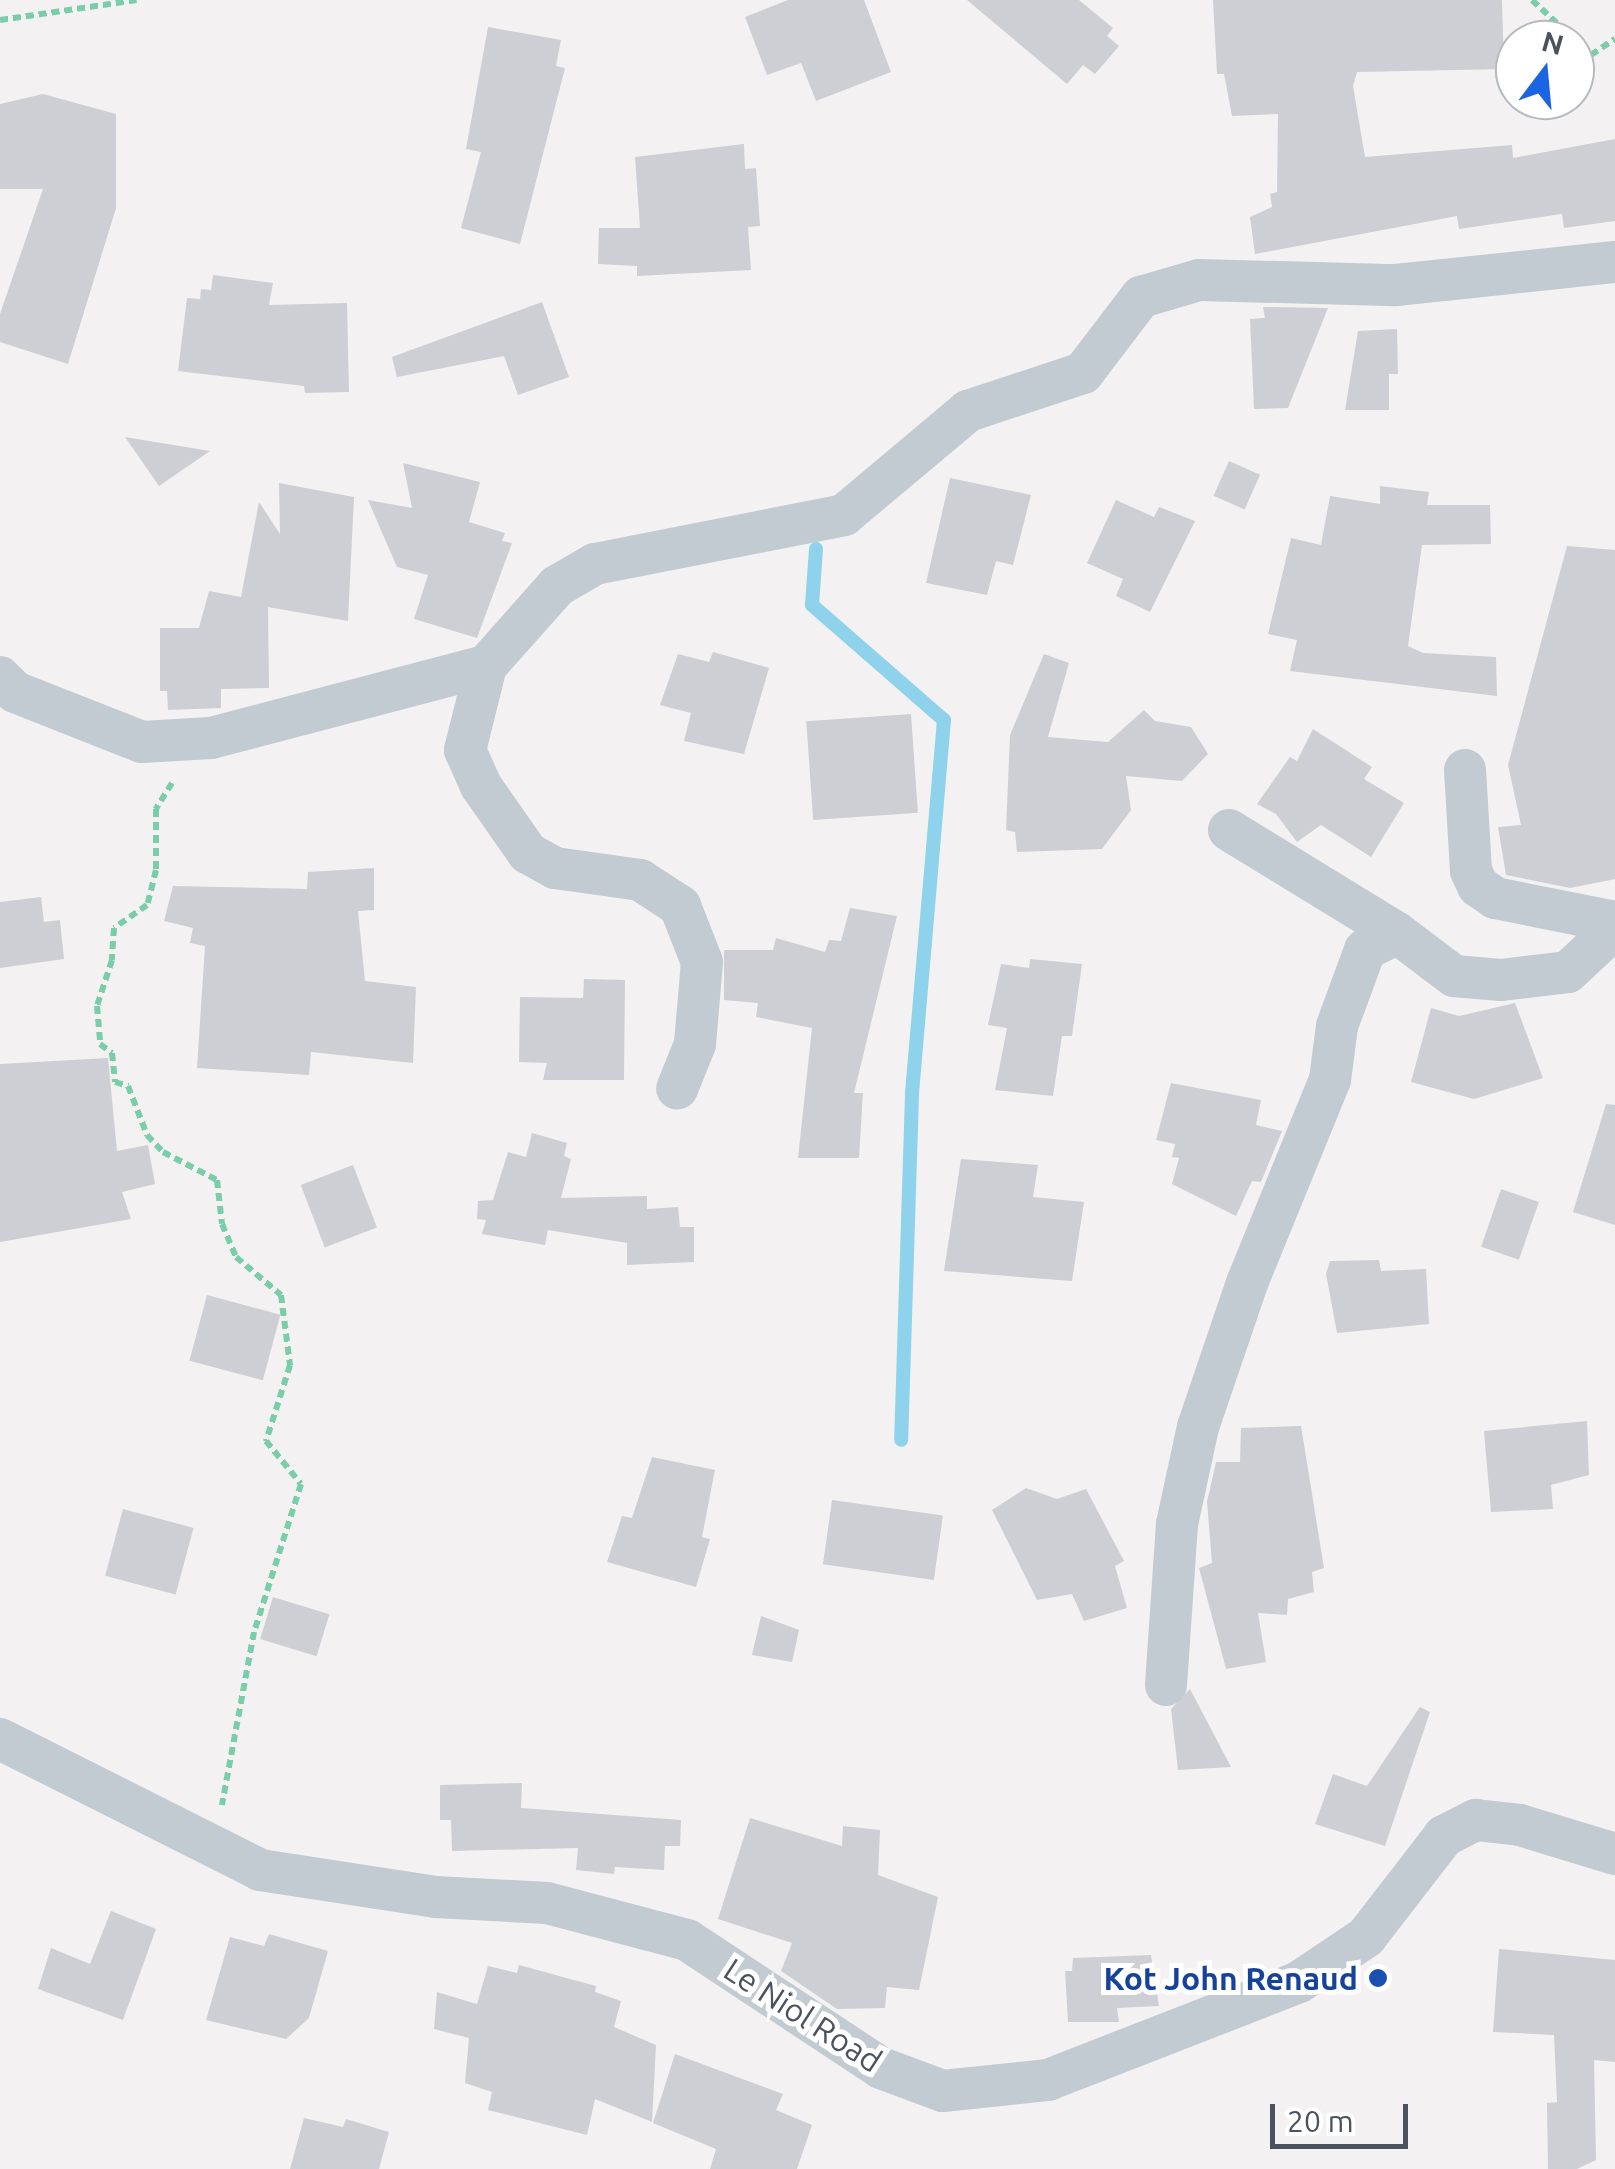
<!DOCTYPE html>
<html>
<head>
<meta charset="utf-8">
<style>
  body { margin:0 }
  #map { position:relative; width:1615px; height:2169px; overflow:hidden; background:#f3f1f1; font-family:Ubuntu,sans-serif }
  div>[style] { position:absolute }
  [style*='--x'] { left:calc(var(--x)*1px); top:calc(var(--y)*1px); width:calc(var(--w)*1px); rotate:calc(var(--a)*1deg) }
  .stream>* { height:14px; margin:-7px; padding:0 7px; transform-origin:7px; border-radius:7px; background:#8ed2eb }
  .building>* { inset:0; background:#cecfd5; transform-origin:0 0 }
  .path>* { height:6px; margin-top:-3px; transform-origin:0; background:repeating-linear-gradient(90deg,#79cda9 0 8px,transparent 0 13px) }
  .minor>* { height:42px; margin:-21px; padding:0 21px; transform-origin:21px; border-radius:21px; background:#c2cad2 }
  .dots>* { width:28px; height:28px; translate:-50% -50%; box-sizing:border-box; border:5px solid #fff; border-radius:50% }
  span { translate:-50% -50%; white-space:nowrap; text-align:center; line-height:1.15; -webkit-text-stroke:10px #fff; paint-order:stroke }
  .transit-label { font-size:32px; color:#164399; font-weight:700 }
  .right { translate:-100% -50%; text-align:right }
  .street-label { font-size:32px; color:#49525e }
  .north { position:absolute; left:1495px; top:20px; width:100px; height:100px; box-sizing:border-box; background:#fff; border:2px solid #b6babf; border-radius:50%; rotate:16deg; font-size:28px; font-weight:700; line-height:40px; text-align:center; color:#49525e }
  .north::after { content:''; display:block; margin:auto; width:35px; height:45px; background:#1b65e2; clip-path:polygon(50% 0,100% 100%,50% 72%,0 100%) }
  .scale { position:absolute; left:1270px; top:2104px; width:138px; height:45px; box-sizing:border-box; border:5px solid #49525e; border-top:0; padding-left:12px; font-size:30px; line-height:35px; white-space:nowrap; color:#49525e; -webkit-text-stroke:8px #fff; paint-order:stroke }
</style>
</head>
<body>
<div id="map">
  <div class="stream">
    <i style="--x:816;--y:549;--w:56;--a:94.1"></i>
    <i style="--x:812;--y:605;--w:175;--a:41.1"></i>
    <i style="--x:944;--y:720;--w:376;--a:94.9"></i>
    <i style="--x:912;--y:1095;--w:345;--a:91.8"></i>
  </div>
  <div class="building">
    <i style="clip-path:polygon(788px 0,864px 0,891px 72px,816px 101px,801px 63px,767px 75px,745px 17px)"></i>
    <i style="clip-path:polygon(967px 0,1079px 0,1113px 28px,1107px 36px,1119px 46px,1095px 74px,1083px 65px,1067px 84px)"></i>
    <i style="clip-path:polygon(1213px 0,1502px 0,1504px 69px,1357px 72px,1353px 86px,1365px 157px,1512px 145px,1513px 158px,1615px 139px,1615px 221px,1564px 228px,1562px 214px,1459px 229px,1457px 216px,1255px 254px,1250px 217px,1272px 207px,1270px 194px,1277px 192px,1278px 114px,1232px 116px,1224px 74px,1217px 74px)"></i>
    <i style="clip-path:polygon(488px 27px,561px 40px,556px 66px,565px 68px,520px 244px,461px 228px,481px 152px,466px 149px)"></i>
    <i style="clip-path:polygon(43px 94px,116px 114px,116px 208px,68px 364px,0 342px,0 314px,43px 189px,0 189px,0 104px)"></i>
    <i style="clip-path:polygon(744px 144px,745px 169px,756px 168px,760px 226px,748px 227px,751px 270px,637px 276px,637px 266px,598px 264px,599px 228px,640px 228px,635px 157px)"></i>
    <i style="clip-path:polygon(213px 275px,273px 283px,269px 305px,347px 303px,349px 392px,305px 393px,304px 386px,178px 371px,187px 298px,200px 299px,201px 289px,211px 290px)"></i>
    <i style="clip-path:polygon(542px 302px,569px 377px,518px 395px,504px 356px,397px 377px,392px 357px)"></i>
    <i style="clip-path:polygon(1263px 307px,1328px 308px,1288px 408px,1254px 409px,1250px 319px,1265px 318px)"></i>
    <i style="clip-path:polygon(1397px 329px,1398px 374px,1389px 374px,1389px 410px,1345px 410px,1358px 331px)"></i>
    <i style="clip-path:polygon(125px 437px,210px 451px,159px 486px)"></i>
    <i style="left:1229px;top:461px;width:34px;height:38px;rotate:24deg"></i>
    <i style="clip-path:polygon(403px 463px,480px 482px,469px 522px,505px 533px,502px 541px,512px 543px,477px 638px,414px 619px,428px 575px,397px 567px,368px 500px,412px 508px)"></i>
    <i style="clip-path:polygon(950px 478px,1031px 495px,1013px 565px,996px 561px,987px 595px,926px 583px)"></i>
    <i style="clip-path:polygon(279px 483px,354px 497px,348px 621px,268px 607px,269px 688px,221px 689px,221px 708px,168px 710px,167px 691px,160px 691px,160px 628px,199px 628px,209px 591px,241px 597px,259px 502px,280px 534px)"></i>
    <i style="clip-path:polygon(1380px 486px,1429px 492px,1427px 505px,1490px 505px,1491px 544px,1422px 545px,1408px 646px,1423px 653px,1496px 657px,1497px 696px,1290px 671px,1297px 640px,1268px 634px,1291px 538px,1321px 545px,1330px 496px,1380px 504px)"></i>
    <i style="clip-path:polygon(1116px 500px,1154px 517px,1159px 507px,1195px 521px,1150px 612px,1116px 596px,1123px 579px,1087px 563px)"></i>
    <i style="clip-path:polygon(1567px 546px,1615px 550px,1615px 879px,1570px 888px,1506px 875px,1498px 827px,1521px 825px,1508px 765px)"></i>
    <i style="clip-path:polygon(713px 652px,769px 668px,744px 754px,684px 741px,691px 713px,660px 705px,678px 654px,709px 662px)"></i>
    <i style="clip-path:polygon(1044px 654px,1069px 663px,1048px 737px,1108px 742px,1144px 710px,1155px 721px,1191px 727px,1208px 754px,1182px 781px,1126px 776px,1131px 810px,1102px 849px,1017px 852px,1015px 832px,1006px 830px,1010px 735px)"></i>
    <i style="left:911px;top:714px;width:99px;height:105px;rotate:86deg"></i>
    <i style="clip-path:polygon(1313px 729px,1372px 767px,1364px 779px,1404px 803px,1371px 857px,1321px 825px,1297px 842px,1276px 814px,1257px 804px,1290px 757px,1297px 761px)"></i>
    <i style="clip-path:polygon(374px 868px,374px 910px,358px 911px,365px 981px,416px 987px,413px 1063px,311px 1052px,309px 1075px,197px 1068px,205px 946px,190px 943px,193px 928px,164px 921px,173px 886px,307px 889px,308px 872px)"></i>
    <i style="clip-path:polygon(41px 897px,44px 922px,60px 920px,64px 959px,0 968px,0 902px)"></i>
    <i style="clip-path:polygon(850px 908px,897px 916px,854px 1093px,863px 1093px,859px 1158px,798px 1158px,812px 1028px,756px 1017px,758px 1003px,724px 1000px,724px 950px,773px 950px,776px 938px,825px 952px,829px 940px,841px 941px)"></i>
    <i style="clip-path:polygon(1030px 959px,1082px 964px,1072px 1036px,1062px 1036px,1053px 1096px,995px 1090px,1007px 1028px,988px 1025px,1001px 964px,1029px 968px)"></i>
    <i style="clip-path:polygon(584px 979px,625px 980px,624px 1080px,543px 1080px,547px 1063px,519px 1062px,520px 997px,583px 998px)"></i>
    <i style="clip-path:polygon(1515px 1003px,1543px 1078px,1474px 1099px,1411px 1082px,1431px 1008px,1459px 1016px)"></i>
    <i style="clip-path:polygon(108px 1058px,117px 1151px,148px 1145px,155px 1184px,122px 1192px,131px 1219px,0 1242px,0 1064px)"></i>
    <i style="clip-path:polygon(1171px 1083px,1261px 1100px,1256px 1125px,1282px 1131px,1261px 1182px,1252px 1181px,1236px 1216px,1172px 1184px,1179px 1158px,1172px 1157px,1175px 1144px,1156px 1140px)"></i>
    <i style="clip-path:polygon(1606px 1104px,1615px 1105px,1615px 1225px,1573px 1212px)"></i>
    <i style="clip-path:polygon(532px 1133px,567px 1143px,564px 1156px,571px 1159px,561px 1198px,647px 1196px,647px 1209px,678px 1207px,680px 1227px,694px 1227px,694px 1262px,627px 1265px,627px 1243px,548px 1230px,545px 1245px,482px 1234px,486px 1220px,477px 1219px,478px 1201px,493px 1200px,508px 1152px,526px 1157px)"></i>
    <i style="clip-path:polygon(961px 1159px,1038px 1165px,1033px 1197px,1084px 1202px,1072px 1281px,944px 1271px)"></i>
    <i style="left:353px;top:1165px;width:67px;height:56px;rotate:69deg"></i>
    <i style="left:1501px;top:1189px;width:40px;height:61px;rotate:19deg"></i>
    <i style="clip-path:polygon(1379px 1260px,1381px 1271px,1426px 1269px,1429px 1324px,1337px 1333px,1326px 1274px,1330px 1261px)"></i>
    <i style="left:207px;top:1295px;width:76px;height:68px;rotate:15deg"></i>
    <i style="clip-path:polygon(1587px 1421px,1589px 1475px,1551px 1485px,1553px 1509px,1491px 1512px,1484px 1431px)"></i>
    <i style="clip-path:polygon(1301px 1426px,1324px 1568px,1312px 1572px,1314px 1592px,1288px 1599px,1287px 1615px,1258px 1613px,1266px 1662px,1226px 1669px,1199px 1568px,1212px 1563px,1207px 1502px,1216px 1462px,1240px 1462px,1241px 1428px)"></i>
    <i style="clip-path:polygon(652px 1457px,715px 1470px,702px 1537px,710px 1539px,696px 1587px,607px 1562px,622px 1516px,632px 1518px)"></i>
    <i style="clip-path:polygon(1026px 1488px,1057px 1499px,1086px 1489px,1124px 1561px,1115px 1566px,1127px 1608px,1084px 1621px,1072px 1594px,1037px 1600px,992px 1510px)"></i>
    <i style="left:832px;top:1500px;width:112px;height:65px;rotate:8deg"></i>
    <i style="left:123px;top:1509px;width:73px;height:69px;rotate:15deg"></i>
    <i style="left:273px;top:1597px;width:59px;height:44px;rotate:17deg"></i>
    <i style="clip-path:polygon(761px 1616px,799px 1630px,792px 1662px,752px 1655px)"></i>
    <i style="clip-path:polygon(1190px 1689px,1231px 1767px,1178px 1770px,1171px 1709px)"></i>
    <i style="clip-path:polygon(1420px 1707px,1430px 1712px,1385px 1846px,1315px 1824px,1333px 1774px,1367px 1786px)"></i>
    <i style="clip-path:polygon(522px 1783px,521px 1808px,681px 1820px,680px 1846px,665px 1846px,664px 1870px,615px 1867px,614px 1874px,576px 1870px,578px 1848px,452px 1851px,451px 1820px,440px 1820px,440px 1785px)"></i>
    <i style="clip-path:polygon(750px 1818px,842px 1846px,843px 1826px,880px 1830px,878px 1875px,938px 1897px,919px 1990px,887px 1987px,885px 2008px,837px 2009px,781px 1971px,792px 1943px,718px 1919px)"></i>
    <i style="clip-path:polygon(111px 1911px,156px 1929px,123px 2020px,38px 1989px,51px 1948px,90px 1964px)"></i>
    <i style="clip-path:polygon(269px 1934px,328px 1951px,309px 2018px,286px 2039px,206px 2020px,230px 1937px,264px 1946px)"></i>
    <i style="clip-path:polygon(1499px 1949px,1615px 1960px,1615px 2062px,1594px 2060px,1596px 2160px,1577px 2169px,1548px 2169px,1547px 2103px,1557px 2102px,1554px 2035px,1493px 2032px)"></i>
    <i style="clip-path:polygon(1151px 1955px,1159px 2006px,1117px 2008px,1119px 2022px,1068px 2022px,1065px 1971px,1072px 1971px,1073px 1958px)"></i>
    <i style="clip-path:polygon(519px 1965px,596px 1986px,595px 1992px,621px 2001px,614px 2027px,656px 2045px,652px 2122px,595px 2099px,587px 2135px,488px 2110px,492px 2092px,465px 2083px,469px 2038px,434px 2029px,437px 1992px,477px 2004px,488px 1966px,517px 1973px)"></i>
    <i style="clip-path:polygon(675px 2054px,783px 2094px,776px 2110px,812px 2125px,797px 2169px,710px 2169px,716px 2149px,653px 2123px)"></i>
    <i style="clip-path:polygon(304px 2118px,343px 2127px,346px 2119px,389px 2132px,379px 2169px,290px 2169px)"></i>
  </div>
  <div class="path">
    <i style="--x:1532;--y:0;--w:81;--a:43"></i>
    <i style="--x:1591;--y:55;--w:29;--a:-34"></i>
    <i style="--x:0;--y:20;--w:138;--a:-8.3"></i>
    <i style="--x:172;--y:783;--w:31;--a:122"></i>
    <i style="--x:156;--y:809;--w:61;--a:90"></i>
    <i style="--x:156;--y:870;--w:36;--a:104"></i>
    <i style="--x:147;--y:905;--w:40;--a:145.1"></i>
    <i style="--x:114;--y:928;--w:32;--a:94"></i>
    <i style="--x:112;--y:960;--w:48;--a:108.1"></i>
    <i style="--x:97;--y:1006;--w:38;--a:85"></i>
    <i style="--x:100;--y:1044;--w:15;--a:37"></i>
    <i style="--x:112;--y:1053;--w:29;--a:84"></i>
    <i style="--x:115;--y:1082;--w:14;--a:17"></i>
    <i style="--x:128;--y:1086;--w:53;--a:68.8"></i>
    <i style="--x:147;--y:1135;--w:23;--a:47"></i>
    <i style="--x:163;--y:1152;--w:61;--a:27.4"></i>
    <i style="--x:217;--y:1180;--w:44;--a:83.5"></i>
    <i style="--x:222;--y:1224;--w:36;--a:67"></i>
    <i style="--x:236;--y:1257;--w:59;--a:40.2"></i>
    <i style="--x:281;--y:1295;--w:71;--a:82.7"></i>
    <i style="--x:290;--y:1365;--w:80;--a:107.5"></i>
    <i style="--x:266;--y:1441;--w:55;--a:50.9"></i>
    <i style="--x:301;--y:1484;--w:155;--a:107.6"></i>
    <i style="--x:254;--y:1632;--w:176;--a:100.5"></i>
  </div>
  <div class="minor">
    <i style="--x:486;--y:666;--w:87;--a:104"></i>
    <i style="--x:465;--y:750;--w:39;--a:66"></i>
    <i style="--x:481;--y:786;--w:82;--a:55"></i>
    <i style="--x:528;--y:853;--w:31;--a:29"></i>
    <i style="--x:555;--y:868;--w:86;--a:8"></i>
    <i style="--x:640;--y:880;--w:48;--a:33"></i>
    <i style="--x:680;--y:906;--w:60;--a:68.6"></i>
    <i style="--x:702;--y:962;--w:82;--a:94.9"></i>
    <i style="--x:695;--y:1044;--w:48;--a:111.8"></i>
    <i style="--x:0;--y:677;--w:21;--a:45"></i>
    <i style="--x:15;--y:692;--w:136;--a:21.5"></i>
    <i style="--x:142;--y:742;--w:69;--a:-3.3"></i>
    <i style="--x:211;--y:738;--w:284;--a:-14.7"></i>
    <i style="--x:486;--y:666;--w:107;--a:-48.4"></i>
    <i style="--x:557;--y:586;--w:44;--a:-30.1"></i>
    <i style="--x:595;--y:564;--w:254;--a:-11.1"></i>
    <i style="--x:844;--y:515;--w:162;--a:-40"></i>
    <i style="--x:968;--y:411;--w:121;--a:-18.3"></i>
    <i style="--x:1083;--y:373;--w:96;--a:-52.7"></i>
    <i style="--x:1141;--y:297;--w:60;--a:-16.3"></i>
    <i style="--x:1199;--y:280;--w:197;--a:1.5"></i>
    <i style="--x:1396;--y:285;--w:220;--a:-6"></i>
    <i style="--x:1465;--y:770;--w:101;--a:86.6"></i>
    <i style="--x:1471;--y:871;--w:17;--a:65"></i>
    <i style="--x:1478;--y:886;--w:21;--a:35"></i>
    <i style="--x:1495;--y:898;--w:122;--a:11.3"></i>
    <i style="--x:1229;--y:830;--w:197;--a:31.5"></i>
    <i style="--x:1397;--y:933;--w:71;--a:37"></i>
    <i style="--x:1454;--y:976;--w:47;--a:4.9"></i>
    <i style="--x:1501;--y:980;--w:67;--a:-6.8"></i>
    <i style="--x:1568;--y:972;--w:64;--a:-43.1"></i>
    <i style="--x:1166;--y:1685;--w:161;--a:-86.1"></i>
    <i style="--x:1177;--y:1524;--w:99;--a:-77.8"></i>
    <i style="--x:1198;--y:1427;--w:152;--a:-71.2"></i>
    <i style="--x:1247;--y:1283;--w:219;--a:-67.8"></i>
    <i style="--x:1330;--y:1080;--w:54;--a:-82.6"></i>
    <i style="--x:1337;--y:1026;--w:81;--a:-69.8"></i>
    <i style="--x:1365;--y:950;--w:36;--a:-28"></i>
    <i style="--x:0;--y:1739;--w:291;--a:26.7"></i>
    <i style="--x:260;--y:1870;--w:178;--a:8.7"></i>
    <i style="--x:436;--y:1897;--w:111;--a:3.1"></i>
    <i style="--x:547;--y:1903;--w:145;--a:14.8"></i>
    <i style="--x:687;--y:1940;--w:232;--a:33.4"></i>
    <i style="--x:881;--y:2068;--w:66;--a:20.4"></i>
    <i style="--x:943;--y:2091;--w:106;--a:-6"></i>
    <i style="--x:1048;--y:2080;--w:269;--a:-21.3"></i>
    <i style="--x:1299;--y:1982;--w:81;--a:-33.9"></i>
    <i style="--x:1366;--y:1937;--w:128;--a:-52.3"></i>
    <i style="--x:1444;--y:1836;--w:36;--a:-27"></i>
    <i style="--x:1476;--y:1820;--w:44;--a:6.5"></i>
    <i style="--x:1520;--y:1825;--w:99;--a:17"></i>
  </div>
  <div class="dots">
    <i style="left:1378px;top:1978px;background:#1a4fb4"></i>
  </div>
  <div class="transit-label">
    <span class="right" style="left:1358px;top:1978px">Kot John Renaud</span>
  </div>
  <div class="street-label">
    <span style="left:803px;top:2015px;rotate:33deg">Le Niol Road</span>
  </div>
  <div class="north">N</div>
  <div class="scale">20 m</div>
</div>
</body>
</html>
